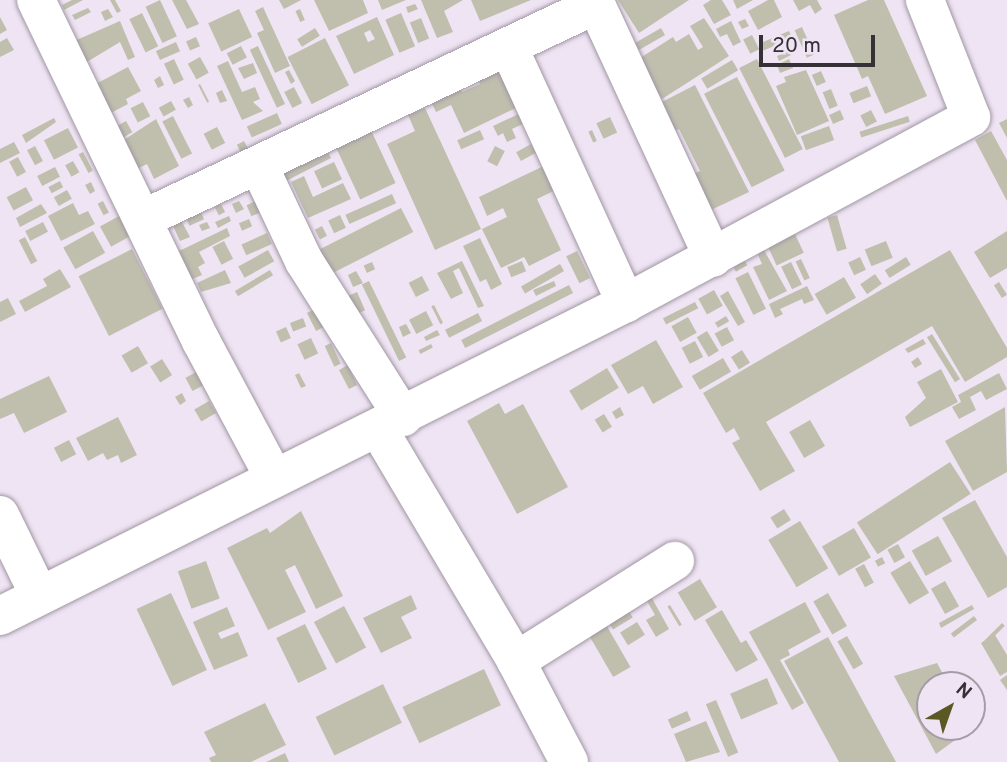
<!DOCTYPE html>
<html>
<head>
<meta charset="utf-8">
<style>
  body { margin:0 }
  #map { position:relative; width:1007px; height:762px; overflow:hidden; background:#efe4f3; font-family:Overpass,sans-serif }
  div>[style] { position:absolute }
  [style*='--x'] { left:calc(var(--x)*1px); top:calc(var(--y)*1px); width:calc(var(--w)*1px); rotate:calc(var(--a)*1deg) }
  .building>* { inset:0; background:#c0bfae; transform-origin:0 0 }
  .roads { filter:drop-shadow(0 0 2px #a096a3) drop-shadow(0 0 2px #a096a3) }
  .street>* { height:38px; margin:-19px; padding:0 19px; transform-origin:19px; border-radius:19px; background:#fff }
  span { translate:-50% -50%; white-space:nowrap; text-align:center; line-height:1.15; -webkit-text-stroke:7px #efe4f3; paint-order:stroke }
  .north { position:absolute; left:916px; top:671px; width:70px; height:70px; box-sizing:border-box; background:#efe4f3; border:2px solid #a59ca7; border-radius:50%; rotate:40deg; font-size:19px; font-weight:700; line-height:28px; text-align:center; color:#353136 }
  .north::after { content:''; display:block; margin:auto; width:24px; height:32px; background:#5c5824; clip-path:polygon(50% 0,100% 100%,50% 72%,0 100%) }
  .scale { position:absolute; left:759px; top:35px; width:116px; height:32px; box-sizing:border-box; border:4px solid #353136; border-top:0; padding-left:9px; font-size:21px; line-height:24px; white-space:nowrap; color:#353136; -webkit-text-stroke:5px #efe4f3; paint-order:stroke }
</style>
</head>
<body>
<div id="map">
  <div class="building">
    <i style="clip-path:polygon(72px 0,83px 0,64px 10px,62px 5px)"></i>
    <i style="clip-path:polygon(110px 0,115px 0,121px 11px,117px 13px)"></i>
    <i style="left:160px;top:0;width:40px;height:16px;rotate:65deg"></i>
    <i style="clip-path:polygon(172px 0,186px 0,199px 24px,187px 29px)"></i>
    <i style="clip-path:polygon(279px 0,301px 0,284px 9px)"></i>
    <i style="clip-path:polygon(314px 0,363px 0,368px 13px,329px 31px)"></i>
    <i style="clip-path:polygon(378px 0,406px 0,382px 10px)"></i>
    <i style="clip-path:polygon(421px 0,463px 0,444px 11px,453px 32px,437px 38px)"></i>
    <i style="clip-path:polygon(471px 0,531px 0,480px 21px)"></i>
    <i style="clip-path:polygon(618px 0,689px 0,639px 33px)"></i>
    <i style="clip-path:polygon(711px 0,722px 0,731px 15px,714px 24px,703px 5px)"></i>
    <i style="clip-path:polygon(733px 0,753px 0,737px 9px)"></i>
    <i style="clip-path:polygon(768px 0,774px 0,782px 17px,758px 30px,748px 11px)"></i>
    <i style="clip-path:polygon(793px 0,817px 0,822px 9px,815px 14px,810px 5px,799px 11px)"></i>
    <i style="clip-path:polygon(868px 0,884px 0,927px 96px,885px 114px,868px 76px,862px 79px,834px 15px)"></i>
    <i style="clip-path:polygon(415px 4px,418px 9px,408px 13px,406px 7px)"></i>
    <i style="clip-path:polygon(263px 7px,290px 66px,275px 73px,257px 33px,264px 30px,255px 11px)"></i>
    <i style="clip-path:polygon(88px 8px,91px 12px,75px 20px,72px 15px)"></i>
    <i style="clip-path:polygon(108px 9px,113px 17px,105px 21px,101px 12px)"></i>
    <i style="left:239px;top:9px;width:31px;height:34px;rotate:65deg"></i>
    <i style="left:300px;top:9px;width:12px;height:5px;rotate:66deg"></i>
    <i style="left:142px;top:13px;width:37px;height:14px;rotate:64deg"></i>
    <i style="left:401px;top:13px;width:36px;height:17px;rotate:67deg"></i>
    <i style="clip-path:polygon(0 17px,7px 30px,0 34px)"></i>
    <i style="clip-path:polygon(evenodd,377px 17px,394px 55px,354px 74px,336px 36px,377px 17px,370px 30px,375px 39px,368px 42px,364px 33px,370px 30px)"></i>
    <i style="left:421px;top:18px;width:22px;height:12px;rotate:68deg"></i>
    <i style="clip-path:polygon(704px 18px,729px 56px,662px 99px,637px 60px,673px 37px,676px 42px,689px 34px,698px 50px,703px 47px,690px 26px)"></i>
    <i style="clip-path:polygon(745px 19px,749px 26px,742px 29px,738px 22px)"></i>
    <i style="clip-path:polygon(120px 21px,135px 57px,128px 60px,120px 42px,82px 65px,72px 42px)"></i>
    <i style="clip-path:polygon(731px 21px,741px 42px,733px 46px,727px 34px,720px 37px,716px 29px)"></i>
    <i style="left:802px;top:27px;width:30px;height:8px;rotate:66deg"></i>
    <i style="left:315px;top:28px;width:9px;height:21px;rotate:58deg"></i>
    <i style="left:661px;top:28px;width:8px;height:30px;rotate:60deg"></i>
    <i style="left:789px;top:31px;width:8px;height:31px;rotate:67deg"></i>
    <i style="left:752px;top:35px;width:16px;height:10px;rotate:63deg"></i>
    <i style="left:196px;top:37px;width:10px;height:11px;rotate:66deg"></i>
    <i style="clip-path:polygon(7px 38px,14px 50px,0 57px,0 42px)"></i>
    <i style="left:325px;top:38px;width:53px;height:42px;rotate:63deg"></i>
    <i style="left:176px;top:42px;width:10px;height:22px;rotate:66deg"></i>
    <i style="left:241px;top:46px;width:13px;height:16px;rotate:63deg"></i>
    <i style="left:258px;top:46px;width:64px;height:9px;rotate:65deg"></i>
    <i style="clip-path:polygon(789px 51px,791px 55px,779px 61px,777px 56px)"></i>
    <i style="left:200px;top:57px;width:18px;height:14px;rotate:61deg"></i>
    <i style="clip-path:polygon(501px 57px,524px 104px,464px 133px,451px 105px,436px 112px,427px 93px,456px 79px,462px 92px,480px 84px,474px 70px)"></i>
    <i style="left:174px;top:59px;width:23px;height:11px;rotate:65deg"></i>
    <i style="left:757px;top:59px;width:101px;height:20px;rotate:63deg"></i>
    <i style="clip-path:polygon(789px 59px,793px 68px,780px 73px,777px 65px)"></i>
    <i style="left:732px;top:60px;width:12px;height:36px;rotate:59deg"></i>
    <i style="clip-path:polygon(228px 61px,242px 92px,255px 87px,260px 99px,253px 102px,263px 111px,242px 120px,217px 66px)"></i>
    <i style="clip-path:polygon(253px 63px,257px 73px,244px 79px,238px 68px)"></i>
    <i style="clip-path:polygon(128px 67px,141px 91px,126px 99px,128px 104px,103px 117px,88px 88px)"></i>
    <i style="clip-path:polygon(289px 70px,295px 81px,291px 84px,285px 72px)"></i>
    <i style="clip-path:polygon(806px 70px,829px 121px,797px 135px,776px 86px,786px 82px,784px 77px)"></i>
    <i style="left:821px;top:71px;width:12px;height:10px;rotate:66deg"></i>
    <i style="clip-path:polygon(160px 76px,164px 85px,158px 88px,154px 80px)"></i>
    <i style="left:737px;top:77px;width:105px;height:37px;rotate:63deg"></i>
    <i style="left:200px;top:84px;width:20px;height:2px;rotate:63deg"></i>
    <i style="clip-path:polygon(695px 85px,749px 192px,711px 210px,693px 174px,700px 171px,679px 129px,672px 132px,658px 104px)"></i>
    <i style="left:867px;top:86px;width:11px;height:19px;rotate:68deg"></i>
    <i style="left:294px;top:87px;width:18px;height:11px;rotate:63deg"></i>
    <i style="left:831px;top:89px;width:18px;height:9px;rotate:68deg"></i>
    <i style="clip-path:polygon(222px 90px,227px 101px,220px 103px,216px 93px)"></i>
    <i style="clip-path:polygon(189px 97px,193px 105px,188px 108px,183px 100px)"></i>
    <i style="left:171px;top:101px;width:10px;height:14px;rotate:61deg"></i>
    <i style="left:143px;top:102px;width:16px;height:14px;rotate:63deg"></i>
    <i style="clip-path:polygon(425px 108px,481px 229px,435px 250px,387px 144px,415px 131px,408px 115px)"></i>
    <i style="left:840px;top:110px;width:10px;height:12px;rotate:66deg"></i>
    <i style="left:871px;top:110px;width:13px;height:12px;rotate:63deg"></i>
    <i style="clip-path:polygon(523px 112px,527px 122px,512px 129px,516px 138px,507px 142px,503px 133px,498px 136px,493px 126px)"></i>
    <i style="left:277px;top:113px;width:12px;height:33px;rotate:66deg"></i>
    <i style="left:173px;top:116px;width:42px;height:12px;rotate:63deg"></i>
    <i style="left:908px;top:116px;width:6px;height:51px;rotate:72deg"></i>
    <i style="left:610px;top:117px;width:17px;height:15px;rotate:65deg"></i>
    <i style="clip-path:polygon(54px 118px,56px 122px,26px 143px,22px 135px)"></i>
    <i style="clip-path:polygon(156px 119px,179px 166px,154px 179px,147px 164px,127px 174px,113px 147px)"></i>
    <i style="clip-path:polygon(1007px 119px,1007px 138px,999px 123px)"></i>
    <i style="left:126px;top:121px;width:13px;height:15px;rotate:61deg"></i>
    <i style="left:369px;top:126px;width:63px;height:39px;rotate:65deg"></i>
    <i style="left:829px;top:126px;width:15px;height:30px;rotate:70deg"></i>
    <i style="left:217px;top:127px;width:18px;height:15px;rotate:63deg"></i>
    <i style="left:68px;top:128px;width:22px;height:27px;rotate:63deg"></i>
    <i style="left:480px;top:130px;width:10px;height:25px;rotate:66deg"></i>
    <i style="left:592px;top:130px;width:12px;height:4px;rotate:66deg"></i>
    <i style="clip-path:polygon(991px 131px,1007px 160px,1007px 201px,975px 140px)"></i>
    <i style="left:244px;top:141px;width:11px;height:8px;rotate:63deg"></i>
    <i style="clip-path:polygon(322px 141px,331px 158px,282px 183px,278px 174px)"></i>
    <i style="clip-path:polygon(14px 142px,20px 153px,0 163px,0 149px)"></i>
    <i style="left:531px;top:144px;width:10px;height:17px;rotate:61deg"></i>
    <i style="left:35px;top:146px;width:17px;height:9px;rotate:62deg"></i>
    <i style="left:495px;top:146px;width:11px;height:17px;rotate:27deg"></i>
    <i style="left:83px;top:152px;width:21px;height:5px;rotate:62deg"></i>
    <i style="left:18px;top:157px;width:17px;height:10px;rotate:62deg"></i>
    <i style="left:73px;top:161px;width:13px;height:9px;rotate:61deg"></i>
    <i style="left:334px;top:162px;width:19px;height:22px;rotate:65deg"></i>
    <i style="clip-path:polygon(550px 163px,562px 187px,537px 199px,561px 250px,529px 266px,524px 257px,501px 268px,482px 229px,507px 217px,503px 208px,487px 216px,479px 197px)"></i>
    <i style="left:55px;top:167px;width:11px;height:20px;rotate:63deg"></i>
    <i style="clip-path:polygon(304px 176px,313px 197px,343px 183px,351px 199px,308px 218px,291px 182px)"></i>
    <i style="left:60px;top:181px;width:7px;height:13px;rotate:63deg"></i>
    <i style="clip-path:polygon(91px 182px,95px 191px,90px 194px,85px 185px)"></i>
    <i style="left:26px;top:187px;width:15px;height:22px;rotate:62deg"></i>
    <i style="left:67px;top:190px;width:10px;height:15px;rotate:61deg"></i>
    <i style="left:392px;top:194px;width:10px;height:51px;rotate:66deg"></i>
    <i style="left:263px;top:198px;width:12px;height:18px;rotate:66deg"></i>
    <i style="left:103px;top:201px;width:13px;height:6px;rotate:63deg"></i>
    <i style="clip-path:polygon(239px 201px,244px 209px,236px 213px,232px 204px)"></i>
    <i style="clip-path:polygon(73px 203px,79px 215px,88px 211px,95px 224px,61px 241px,48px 216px)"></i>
    <i style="clip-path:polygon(41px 204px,47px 213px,20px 227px,16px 218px)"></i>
    <i style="left:221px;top:204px;width:9px;height:7px;rotate:63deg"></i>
    <i style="left:401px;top:208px;width:27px;height:91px;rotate:63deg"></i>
    <i style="left:200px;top:210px;width:10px;height:16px;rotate:66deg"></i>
    <i style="left:128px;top:211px;width:23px;height:32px;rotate:61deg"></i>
    <i style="clip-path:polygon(176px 211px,190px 237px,180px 241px,168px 215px)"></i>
    <i style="left:340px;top:215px;width:14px;height:13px;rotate:65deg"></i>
    <i style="left:837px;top:215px;width:35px;height:10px;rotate:74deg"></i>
    <i style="clip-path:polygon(229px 216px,231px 221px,218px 228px,215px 222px)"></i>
    <i style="left:249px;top:219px;width:8px;height:11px;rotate:67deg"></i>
    <i style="left:789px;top:221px;width:35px;height:30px;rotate:65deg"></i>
    <i style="left:43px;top:222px;width:11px;height:20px;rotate:63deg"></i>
    <i style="clip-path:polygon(207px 222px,210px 228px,202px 231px,199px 225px)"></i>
    <i style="left:322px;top:226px;width:11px;height:8px;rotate:63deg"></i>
    <i style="clip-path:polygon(227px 228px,230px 236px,199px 252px,205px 263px,198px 267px,202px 275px,190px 280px,177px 252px)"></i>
    <i style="left:93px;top:231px;width:25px;height:34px;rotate:61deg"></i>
    <i style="clip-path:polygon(1007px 231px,1007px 268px,990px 278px,974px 252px)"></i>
    <i style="left:267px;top:233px;width:12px;height:28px;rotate:66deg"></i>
    <i style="left:25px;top:237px;width:27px;height:7px;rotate:63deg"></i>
    <i style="clip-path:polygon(480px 238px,502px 284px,491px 290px,486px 279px,480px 282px,463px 246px)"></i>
    <i style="left:224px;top:241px;width:20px;height:13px;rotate:63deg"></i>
    <i style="left:886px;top:241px;width:18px;height:23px;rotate:68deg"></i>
    <i style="clip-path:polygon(760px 243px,787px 291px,769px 300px,753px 267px,762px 264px,754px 246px)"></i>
    <i style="left:132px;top:249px;width:67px;height:60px;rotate:63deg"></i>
    <i style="left:268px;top:250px;width:13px;height:34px;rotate:61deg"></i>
    <i style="clip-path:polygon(950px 250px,1007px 348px,1007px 357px,965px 382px,932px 326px,766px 422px,795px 471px,760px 491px,732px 443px,740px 439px,734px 428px,726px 433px,703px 393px)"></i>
    <i style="left:577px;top:251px;width:30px;height:12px;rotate:64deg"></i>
    <i style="left:741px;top:254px;width:13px;height:13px;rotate:61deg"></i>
    <i style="left:860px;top:257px;width:14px;height:13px;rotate:65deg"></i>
    <i style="left:906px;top:257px;width:9px;height:25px;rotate:58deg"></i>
    <i style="left:801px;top:259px;width:21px;height:6px;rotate:65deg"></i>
    <i style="clip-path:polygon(462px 261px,484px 306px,478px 308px,459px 268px,453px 271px,463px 293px,451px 299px,437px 273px)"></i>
    <i style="left:522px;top:261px;width:11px;height:16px;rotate:68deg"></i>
    <i style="left:372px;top:262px;width:8px;height:9px;rotate:67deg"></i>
    <i style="left:791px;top:262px;width:25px;height:11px;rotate:64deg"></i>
    <i style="left:560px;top:264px;width:8px;height:45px;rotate:60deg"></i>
    <i style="clip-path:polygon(60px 269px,71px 287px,25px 312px,19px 301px,47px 286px,43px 279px)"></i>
    <i style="clip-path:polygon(225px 270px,231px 283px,201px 292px,197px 283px)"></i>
    <i style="left:270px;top:270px;width:6px;height:41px;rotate:59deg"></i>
    <i style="clip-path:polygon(356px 271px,363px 283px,353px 287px,348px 275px)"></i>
    <i style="left:748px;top:272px;width:41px;height:14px;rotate:64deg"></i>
    <i style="left:875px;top:274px;width:12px;height:18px;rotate:55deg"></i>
    <i style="left:422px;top:276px;width:16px;height:15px;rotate:63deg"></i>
    <i style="left:844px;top:277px;width:24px;height:34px;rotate:60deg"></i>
    <i style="left:369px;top:281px;width:85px;height:8px;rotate:64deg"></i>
    <i style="clip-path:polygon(554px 281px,556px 286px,536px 296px,533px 290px)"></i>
    <i style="left:999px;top:282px;width:15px;height:6px;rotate:58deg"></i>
    <i style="left:569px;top:285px;width:9px;height:121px;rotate:63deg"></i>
    <i style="clip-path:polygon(807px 286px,814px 300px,804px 304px,802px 299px,780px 309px,783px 314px,775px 318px,769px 304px)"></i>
    <i style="left:714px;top:290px;width:18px;height:18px;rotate:61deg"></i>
    <i style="clip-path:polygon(728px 291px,745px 322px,738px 326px,720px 296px)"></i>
    <i style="left:357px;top:292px;width:20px;height:20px;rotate:66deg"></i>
    <i style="clip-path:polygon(8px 298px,16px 314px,0 322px,0 302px)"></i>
    <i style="left:695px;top:302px;width:7px;height:36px;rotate:63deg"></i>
    <i style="left:434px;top:305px;width:20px;height:3px;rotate:63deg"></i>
    <i style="left:315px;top:309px;width:20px;height:9px;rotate:63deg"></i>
    <i style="left:426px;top:311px;width:16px;height:19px;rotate:63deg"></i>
    <i style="left:478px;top:313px;width:9px;height:37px;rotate:63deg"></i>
    <i style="left:726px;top:316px;width:6px;height:13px;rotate:59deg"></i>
    <i style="left:688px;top:317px;width:18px;height:19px;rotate:61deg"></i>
    <i style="left:303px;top:318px;width:9px;height:14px;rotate:69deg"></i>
    <i style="clip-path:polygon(406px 324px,411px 333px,403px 337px,399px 327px)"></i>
    <i style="left:286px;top:327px;width:12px;height:11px;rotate:66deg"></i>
    <i style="left:727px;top:327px;width:15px;height:14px;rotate:62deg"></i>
    <i style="clip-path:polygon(437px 330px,440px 335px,426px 341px,424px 337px)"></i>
    <i style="left:707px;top:331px;width:23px;height:12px;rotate:59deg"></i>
    <i style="left:932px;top:334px;width:53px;height:6px;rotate:58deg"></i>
    <i style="left:311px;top:338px;width:17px;height:15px;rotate:65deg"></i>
    <i style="clip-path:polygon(923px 339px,926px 344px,908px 353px,905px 349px)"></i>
    <i style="clip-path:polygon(656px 340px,683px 387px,653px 404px,643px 386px,628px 394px,611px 365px)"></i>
    <i style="left:695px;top:341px;width:18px;height:15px;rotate:63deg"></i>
    <i style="left:331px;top:343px;width:23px;height:7px;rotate:65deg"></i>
    <i style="left:431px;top:344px;width:4px;height:14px;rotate:63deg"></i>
    <i style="left:138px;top:346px;width:20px;height:19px;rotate:60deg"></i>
    <i style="left:742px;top:350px;width:15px;height:13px;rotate:58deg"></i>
    <i style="clip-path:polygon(918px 357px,922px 364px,915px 368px,911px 362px)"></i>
    <i style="left:723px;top:358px;width:16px;height:36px;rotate:60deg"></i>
    <i style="left:162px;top:359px;width:19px;height:14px;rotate:58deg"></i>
    <i style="clip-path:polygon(348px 365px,357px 385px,349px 389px,339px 370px)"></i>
    <i style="left:204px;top:368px;width:15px;height:21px;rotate:62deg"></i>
    <i style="left:607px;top:368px;width:23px;height:44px;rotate:59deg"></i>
    <i style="clip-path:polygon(941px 369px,958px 402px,910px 427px,905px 417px,926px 398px,917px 382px)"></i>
    <i style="clip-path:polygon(299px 373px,306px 386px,301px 388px,295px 375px)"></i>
    <i style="clip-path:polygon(999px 373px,1007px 389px,986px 400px,981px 391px,970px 397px,976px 410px,959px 419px,952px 407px,961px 402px,958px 395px)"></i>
    <i style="clip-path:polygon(49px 376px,67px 412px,24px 433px,14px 413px,0 419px,0 399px)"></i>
    <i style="clip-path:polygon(182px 393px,186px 401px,180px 405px,175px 397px)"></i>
    <i style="left:209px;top:401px;width:14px;height:17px;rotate:60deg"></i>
    <i style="clip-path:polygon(499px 403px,505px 414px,523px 404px,568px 487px,517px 514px,467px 421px)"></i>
    <i style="clip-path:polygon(620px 407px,624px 415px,616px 419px,612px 412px)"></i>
    <i style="clip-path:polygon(1005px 407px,1007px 472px,973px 491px,945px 441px)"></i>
    <i style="left:604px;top:414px;width:15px;height:11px;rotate:58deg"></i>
    <i style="clip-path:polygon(118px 417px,137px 455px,121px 463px,118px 455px,107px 460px,103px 453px,88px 461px,76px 438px)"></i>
    <i style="left:810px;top:420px;width:30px;height:24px;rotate:60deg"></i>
    <i style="left:69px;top:440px;width:16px;height:17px;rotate:63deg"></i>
    <i style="left:950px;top:462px;width:38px;height:111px;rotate:57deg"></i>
    <i style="clip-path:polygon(975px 500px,1007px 557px,1007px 587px,988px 598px,942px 518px)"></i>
    <i style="left:784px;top:509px;width:13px;height:16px;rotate:58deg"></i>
    <i style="clip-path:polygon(301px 511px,343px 596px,316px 609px,295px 565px,285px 570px,306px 612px,268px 630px,227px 548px,267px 528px,270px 533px)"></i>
    <i style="left:800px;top:521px;width:55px;height:37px;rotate:59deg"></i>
    <i style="left:854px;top:528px;width:34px;height:37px;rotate:60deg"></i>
    <i style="left:938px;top:536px;width:29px;height:30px;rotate:61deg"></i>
    <i style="left:898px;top:544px;width:15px;height:12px;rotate:62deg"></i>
    <i style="left:882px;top:557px;width:7px;height:8px;rotate:63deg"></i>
    <i style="left:206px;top:561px;width:40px;height:30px;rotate:70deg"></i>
    <i style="left:910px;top:561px;width:37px;height:23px;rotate:59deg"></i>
    <i style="left:864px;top:564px;width:21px;height:10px;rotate:62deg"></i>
    <i style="left:700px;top:579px;width:33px;height:26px;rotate:59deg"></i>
    <i style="left:945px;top:581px;width:29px;height:16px;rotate:61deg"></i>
    <i style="clip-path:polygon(648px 591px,669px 629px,656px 637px,646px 620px,655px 615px,643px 594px)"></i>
    <i style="left:171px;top:593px;width:85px;height:38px;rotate:65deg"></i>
    <i style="left:828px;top:593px;width:38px;height:17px;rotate:60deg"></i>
    <i style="clip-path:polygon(411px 595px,417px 609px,401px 617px,412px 638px,381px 653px,363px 618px)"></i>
    <i style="clip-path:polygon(805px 602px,821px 632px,788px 650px,790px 655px,780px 660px,804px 703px,792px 710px,749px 632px)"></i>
    <i style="left:624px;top:603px;width:17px;height:23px;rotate:59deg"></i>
    <i style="left:670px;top:605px;width:23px;height:3px;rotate:59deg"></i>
    <i style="clip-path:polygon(972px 605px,974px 609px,941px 628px,939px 623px)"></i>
    <i style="left:344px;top:606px;width:47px;height:34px;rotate:62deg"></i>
    <i style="clip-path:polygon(227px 607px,235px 626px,218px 633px,221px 639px,238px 632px,248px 656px,214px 670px,193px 622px)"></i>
    <i style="clip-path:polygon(722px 610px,741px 643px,746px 640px,758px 660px,736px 672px,705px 620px)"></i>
    <i style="left:601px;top:616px;width:59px;height:20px;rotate:60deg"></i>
    <i style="left:974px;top:616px;width:5px;height:29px;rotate:53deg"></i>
    <i style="left:637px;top:622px;width:15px;height:20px;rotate:58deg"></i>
    <i style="left:1002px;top:623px;width:4px;height:28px;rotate:45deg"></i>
    <i style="left:305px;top:624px;width:50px;height:32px;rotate:64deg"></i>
    <i style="clip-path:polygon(995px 635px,1007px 655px,1007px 672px,1000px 676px,981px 643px)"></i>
    <i style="left:847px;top:636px;width:32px;height:11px;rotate:60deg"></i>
    <i style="clip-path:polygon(828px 637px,896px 762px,839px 762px,784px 661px)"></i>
    <i style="clip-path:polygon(937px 663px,949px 685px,930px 685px,930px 727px,973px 727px,936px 754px,894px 676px)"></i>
    <i style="left:484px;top:669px;width:40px;height:90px;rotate:65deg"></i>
    <i style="clip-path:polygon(1007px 675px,1007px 690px,1000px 680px)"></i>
    <i style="left:767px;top:678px;width:28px;height:40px;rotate:67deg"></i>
    <i style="left:383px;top:684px;width:43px;height:75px;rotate:64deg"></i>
    <i style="left:716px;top:700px;width:57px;height:11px;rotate:67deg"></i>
    <i style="clip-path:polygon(265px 703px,286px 745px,251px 762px,211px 762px,209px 758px,216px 755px,204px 732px)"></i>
    <i style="left:687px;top:711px;width:10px;height:21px;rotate:66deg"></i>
    <i style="clip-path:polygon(706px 721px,720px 752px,686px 762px,674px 734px)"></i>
    <i style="clip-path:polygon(285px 753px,289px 762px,266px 762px)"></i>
  </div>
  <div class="roads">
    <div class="street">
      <i style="--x:36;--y:0;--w:379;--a:64.2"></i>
      <i style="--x:201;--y:341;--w:155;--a:61.9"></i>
      <i style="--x:594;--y:0;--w:284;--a:65.2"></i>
      <i style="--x:509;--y:48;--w:281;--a:65.4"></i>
      <i style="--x:259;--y:166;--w:105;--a:64.7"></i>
      <i style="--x:304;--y:261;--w:185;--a:57.6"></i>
      <i style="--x:145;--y:218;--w:499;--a:-25.3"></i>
      <i style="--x:379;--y:430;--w:269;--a:59.3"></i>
      <i style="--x:516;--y:661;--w:114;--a:62.3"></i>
      <i style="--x:0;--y:515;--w:89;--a:64"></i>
      <i style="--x:0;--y:616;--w:700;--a:-26.57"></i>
      <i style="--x:626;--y:303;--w:392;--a:-28.3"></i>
      <i style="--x:971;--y:117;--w:126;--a:-111.5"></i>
      <i style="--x:516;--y:661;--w:188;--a:-32.2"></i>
    </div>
  </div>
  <div class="north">N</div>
  <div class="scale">20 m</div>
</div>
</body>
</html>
